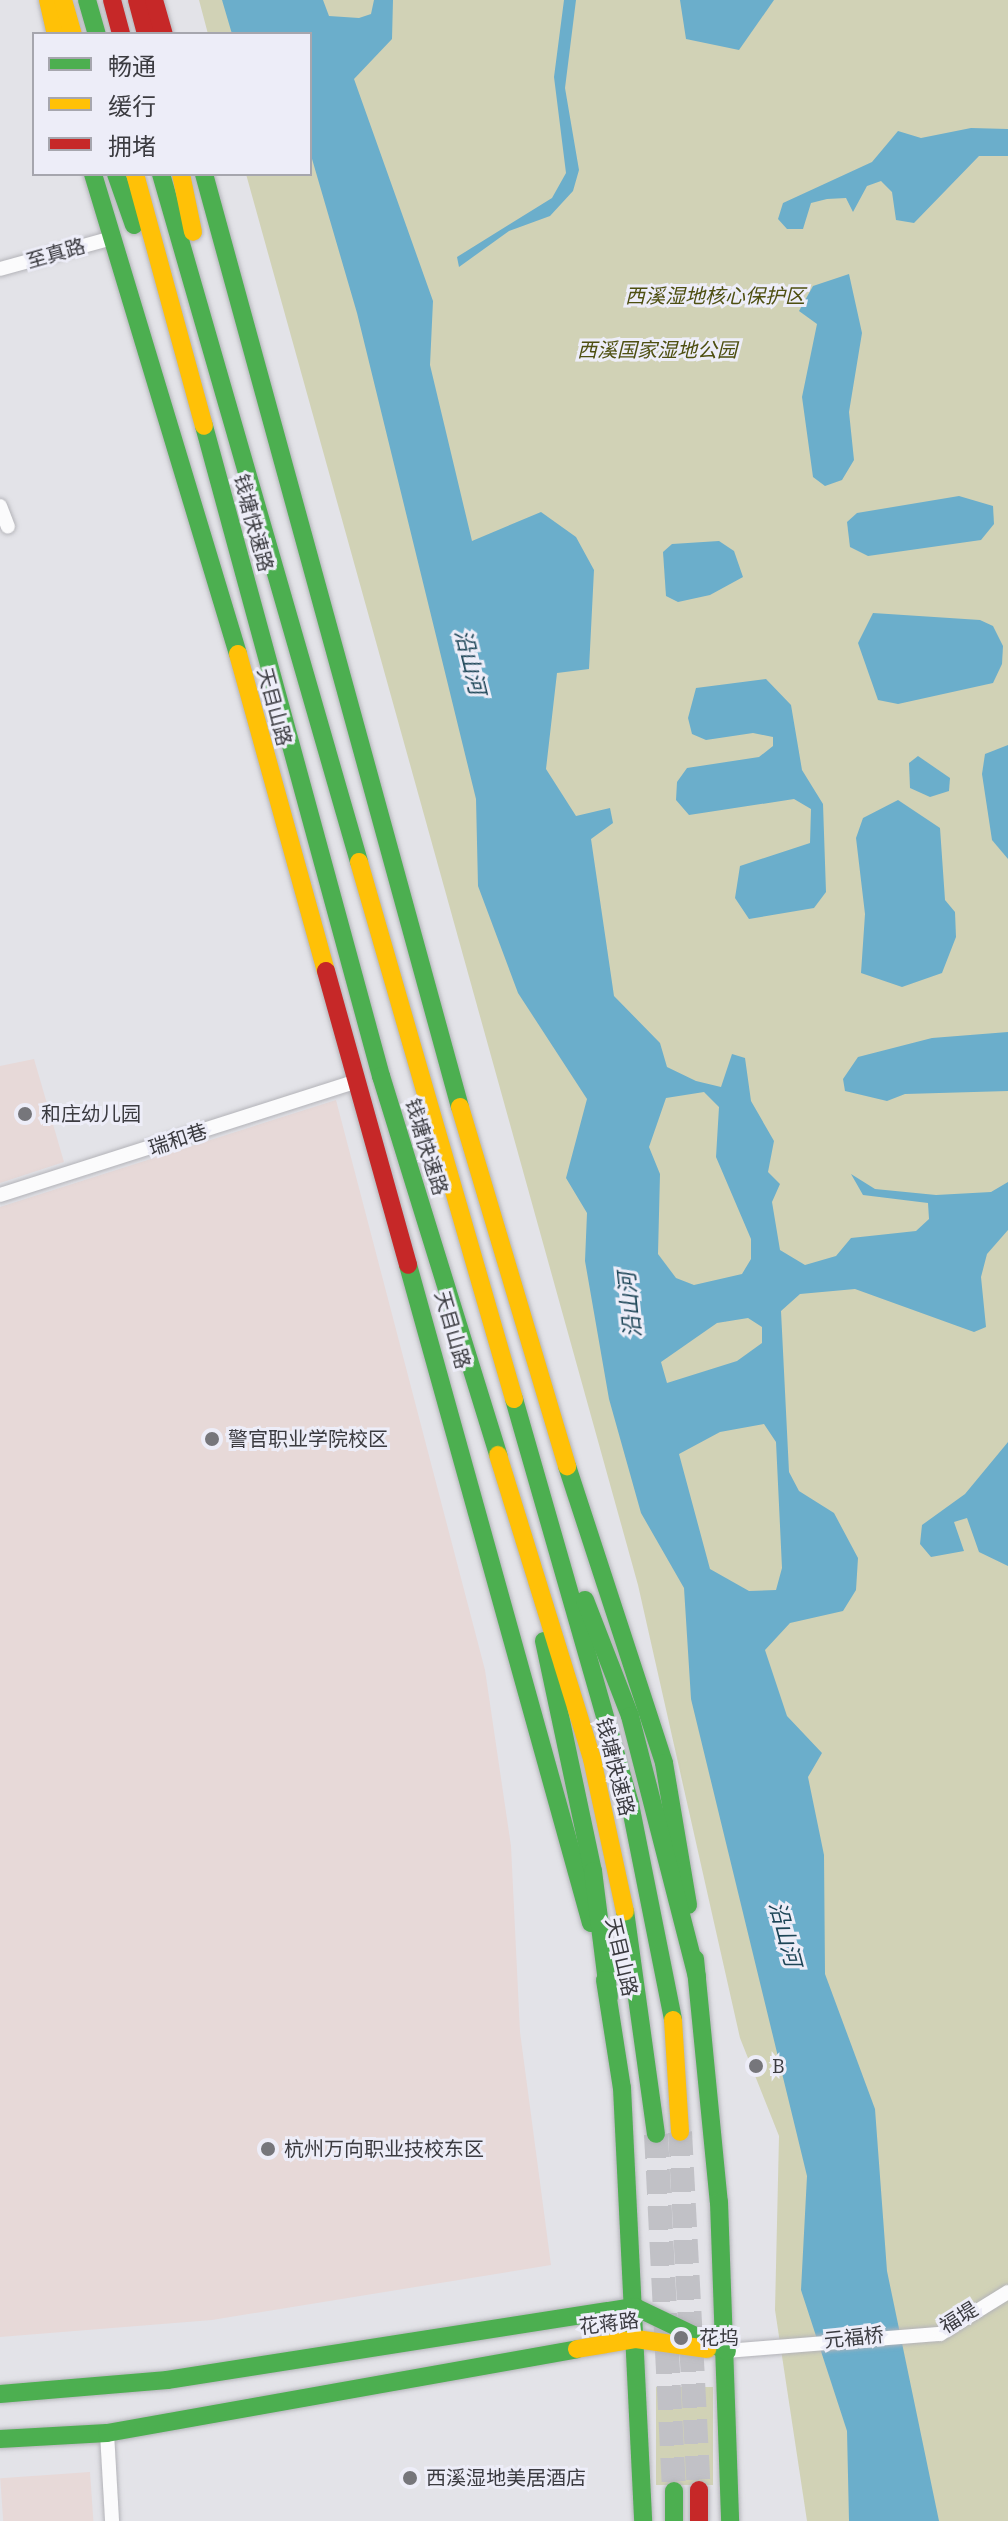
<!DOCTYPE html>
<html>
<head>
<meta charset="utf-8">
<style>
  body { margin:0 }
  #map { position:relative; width:1008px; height:2521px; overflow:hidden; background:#e3e3e8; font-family:Bitter,"Noto Sans SC",serif }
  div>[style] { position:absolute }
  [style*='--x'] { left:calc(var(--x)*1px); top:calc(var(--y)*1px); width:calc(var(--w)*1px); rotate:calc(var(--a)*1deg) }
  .industrial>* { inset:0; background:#e7d9d8; transform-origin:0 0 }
  .green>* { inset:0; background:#d1d2b6; transform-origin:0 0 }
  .water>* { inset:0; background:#6baecb }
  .highway-tunnel>* { height:24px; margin-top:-12px; transform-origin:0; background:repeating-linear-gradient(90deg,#c1c1c6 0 24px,transparent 0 36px) }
  .roads { filter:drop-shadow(0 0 2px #b3b3b8) drop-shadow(0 0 2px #b3b3b8) }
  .street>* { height:14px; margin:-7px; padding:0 7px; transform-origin:7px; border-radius:7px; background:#fbfbfc }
  .fast>* { height:18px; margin:-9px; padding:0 9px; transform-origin:9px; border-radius:9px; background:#4caf50 }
  .slow>* { height:18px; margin:-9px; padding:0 9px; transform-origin:9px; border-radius:9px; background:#ffc107 }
  .jam>* { height:18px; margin:-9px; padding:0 9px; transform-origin:9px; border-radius:9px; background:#c62828 }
  .dots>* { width:22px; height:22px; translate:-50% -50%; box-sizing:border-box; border:4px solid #ededf8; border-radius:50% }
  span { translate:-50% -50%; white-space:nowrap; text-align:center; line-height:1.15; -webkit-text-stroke:6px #ededf8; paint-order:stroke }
  .street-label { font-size:20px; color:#3b3b40 }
  .park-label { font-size:20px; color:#4e4f11; font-style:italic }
  .poi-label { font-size:20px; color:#3b3b40 }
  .left { translate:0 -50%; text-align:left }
  .water-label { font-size:22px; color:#1d4557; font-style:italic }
  .legend { position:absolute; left:32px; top:32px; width:280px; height:144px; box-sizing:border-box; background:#ededf8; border:2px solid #a6a6ae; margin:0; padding:10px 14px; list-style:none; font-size:24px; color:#3b3b40 }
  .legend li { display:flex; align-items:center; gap:16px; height:40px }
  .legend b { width:40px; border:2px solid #a6a6ae }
</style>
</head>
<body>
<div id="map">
  <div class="industrial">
    <i style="clip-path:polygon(34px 1059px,64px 1162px,0 1183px,0 1066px)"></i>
    <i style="clip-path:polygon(336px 1100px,485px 1670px,511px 1846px,520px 2032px,551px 2265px,212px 2320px,0 2337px,0 1207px)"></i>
    <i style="left:90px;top:2472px;width:49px;height:90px;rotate:86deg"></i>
  </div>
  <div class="green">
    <i style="clip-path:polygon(199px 0,1008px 0,1008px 2521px,807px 2521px,775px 2310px,779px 2136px,740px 2038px,638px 1585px,246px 174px,310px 174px,310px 34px,208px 34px)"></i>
    <i style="left:656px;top:2387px;width:57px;height:98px"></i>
  </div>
  <div class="water">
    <i style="clip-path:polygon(evenodd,222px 0,323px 0,329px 16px,359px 18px,371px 14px,374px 0,393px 0,392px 39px,354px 79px,433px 301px,430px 365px,472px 541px,541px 512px,576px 537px,594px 570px,589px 669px,557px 673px,546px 769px,576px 816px,610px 808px,613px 823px,591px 839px,614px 996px,660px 1043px,667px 1067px,696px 1081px,721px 1087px,732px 1054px,745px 1058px,751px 1101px,774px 1141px,768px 1172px,780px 1184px,772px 1202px,780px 1250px,805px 1265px,836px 1256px,851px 1238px,916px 1231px,929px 1219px,928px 1203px,863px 1195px,851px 1174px,875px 1189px,936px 1195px,991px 1192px,1008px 1182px,1008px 1230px,987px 1254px,981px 1277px,986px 1327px,974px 1332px,855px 1289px,800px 1294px,781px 1311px,789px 1472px,799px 1491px,834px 1513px,858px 1558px,856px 1590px,843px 1611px,790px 1623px,765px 1650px,787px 1716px,822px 1753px,808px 1777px,824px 1855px,825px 1974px,875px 2109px,887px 2271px,939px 2521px,849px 2521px,847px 2431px,801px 2290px,807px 2176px,691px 1699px,684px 1588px,641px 1513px,609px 1399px,585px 1261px,587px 1213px,566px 1178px,587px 1099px,518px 993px,478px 886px,476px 799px,357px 313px,310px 152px,310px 34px,232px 34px,222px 0,704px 1092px,719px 1107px,716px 1157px,751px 1239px,751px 1259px,742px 1274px,694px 1285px,676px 1278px,658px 1254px,660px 1174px,649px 1147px,666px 1098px,704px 1092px,222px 0,748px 1318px,762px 1327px,762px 1343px,737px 1361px,667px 1383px,661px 1362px,717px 1323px,748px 1318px,222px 0,764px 1424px,776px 1442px,782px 1568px,776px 1590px,749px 1591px,710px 1569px,679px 1454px,720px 1432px,764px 1424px)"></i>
    <i style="clip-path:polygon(564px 0,576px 0,565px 88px,579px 170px,573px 191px,550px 216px,509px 231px,459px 267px,457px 257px,552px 198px,566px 173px,554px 77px)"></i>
    <i style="clip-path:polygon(680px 0,774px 0,739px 50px,686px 39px)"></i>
    <i style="clip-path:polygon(971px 128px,1008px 129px,1008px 156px,979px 156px,914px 223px,896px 220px,892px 192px,881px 181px,867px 186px,853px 212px,846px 198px,827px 199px,811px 203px,803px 229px,787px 229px,778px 219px,783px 203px,872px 162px,898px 131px,921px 138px)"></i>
    <i style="clip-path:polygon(849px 274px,862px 333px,849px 412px,854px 460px,842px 480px,825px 486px,813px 477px,802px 397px,817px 324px,799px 311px,813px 286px)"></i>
    <i style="clip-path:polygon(959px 496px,993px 506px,994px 524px,981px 540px,868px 556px,850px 547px,847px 522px,857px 513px)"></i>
    <i style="clip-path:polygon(719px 541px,734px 551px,743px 577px,710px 595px,678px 602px,666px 596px,663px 552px,672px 544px)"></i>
    <i style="clip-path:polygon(873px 613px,980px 620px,993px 626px,1003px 646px,1002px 664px,993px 683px,898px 704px,878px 700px,858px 643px)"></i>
    <i style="clip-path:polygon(766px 679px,791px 705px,802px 770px,823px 804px,826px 892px,814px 908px,749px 919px,735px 898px,740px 866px,810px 843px,811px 809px,794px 799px,689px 815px,676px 800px,677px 782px,687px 768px,759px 757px,773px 746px,773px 737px,753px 733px,706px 740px,692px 734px,688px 718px,696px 688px)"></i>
    <i style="clip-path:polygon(1008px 745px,1008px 859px,992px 840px,982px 774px,985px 754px)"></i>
    <i style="clip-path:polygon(918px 756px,950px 778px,949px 791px,930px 797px,910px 788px,909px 763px)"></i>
    <i style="clip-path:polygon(898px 800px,940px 828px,945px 900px,955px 912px,956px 937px,942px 973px,902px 987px,861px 973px,865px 914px,856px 838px,863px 818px)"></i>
    <i style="clip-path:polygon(1008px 1032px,1008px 1091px,905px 1094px,887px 1101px,845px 1091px,843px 1079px,858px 1057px,932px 1038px)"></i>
    <i style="clip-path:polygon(1008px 1442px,1008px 1566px,979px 1552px,967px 1518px,954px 1522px,964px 1551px,931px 1557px,920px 1544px,922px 1525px,965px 1494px)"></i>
  </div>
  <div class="highway-tunnel">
    <i style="--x:680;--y:2132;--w:359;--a:87"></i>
    <i style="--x:656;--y:2134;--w:357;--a:87.1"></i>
  </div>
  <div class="roads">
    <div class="street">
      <i style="--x:0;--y:269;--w:116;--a:-15.5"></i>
      <i style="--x:0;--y:506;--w:22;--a:69"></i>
      <i style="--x:0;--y:1195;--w:373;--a:-17.7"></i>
      <i style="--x:727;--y:2351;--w:214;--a:-4.6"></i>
      <i style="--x:940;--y:2334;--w:80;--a:-31.7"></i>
      <i style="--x:107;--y:2433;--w:88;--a:86.7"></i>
    </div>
    <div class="fast">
      <i style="--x:87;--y:0;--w:35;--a:74"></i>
      <i style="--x:93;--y:174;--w:501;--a:73.19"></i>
      <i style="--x:116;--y:174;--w:54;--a:70.6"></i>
      <i style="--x:161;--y:174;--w:716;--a:73.94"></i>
      <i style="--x:204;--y:174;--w:967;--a:74.66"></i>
      <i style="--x:204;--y:426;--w:674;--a:74.77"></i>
      <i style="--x:381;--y:1076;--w:397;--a:72.8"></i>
      <i style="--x:408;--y:1265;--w:683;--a:74.46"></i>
      <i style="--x:514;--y:1399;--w:421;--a:74"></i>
      <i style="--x:630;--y:1804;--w:220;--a:78.7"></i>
      <i style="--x:567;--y:1466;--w:312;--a:71.9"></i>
      <i style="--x:664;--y:1763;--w:144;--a:80.4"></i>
      <i style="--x:585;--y:1600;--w:124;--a:68.8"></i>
      <i style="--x:630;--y:1716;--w:269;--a:75.6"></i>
      <i style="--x:544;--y:1641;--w:235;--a:78"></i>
      <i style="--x:593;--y:1871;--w:127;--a:82.8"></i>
      <i style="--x:625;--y:1911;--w:225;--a:82.1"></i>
      <i style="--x:695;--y:1959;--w:244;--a:84.4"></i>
      <i style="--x:719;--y:2202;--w:319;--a:88"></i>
      <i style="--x:605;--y:1980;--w:109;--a:81.1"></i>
      <i style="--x:622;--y:2088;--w:434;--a:87.2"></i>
      <i style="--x:0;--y:2394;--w:168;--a:-4.8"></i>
      <i style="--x:167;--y:2380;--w:474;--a:-8.9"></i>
      <i style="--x:635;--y:2307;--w:102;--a:25.6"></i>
      <i style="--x:0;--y:2439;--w:107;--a:-3.2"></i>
      <i style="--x:107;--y:2433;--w:477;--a:-10.1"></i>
      <i style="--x:674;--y:2491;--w:30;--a:90"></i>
    </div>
    <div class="slow">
      <i style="--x:48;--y:0;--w:35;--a:77"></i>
      <i style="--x:63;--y:0;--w:35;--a:74"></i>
      <i style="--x:135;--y:174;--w:261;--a:74.7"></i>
      <i style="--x:181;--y:174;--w:59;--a:78.3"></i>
      <i style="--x:238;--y:654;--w:329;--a:74.5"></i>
      <i style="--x:359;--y:862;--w:559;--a:73.9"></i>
      <i style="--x:460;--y:1107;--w:375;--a:73.4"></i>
      <i style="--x:498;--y:1455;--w:318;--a:72.8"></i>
      <i style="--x:592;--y:1759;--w:156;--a:77.8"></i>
      <i style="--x:673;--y:2020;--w:112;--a:86.4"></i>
      <i style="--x:577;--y:2349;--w:60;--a:-9.6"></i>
      <i style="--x:636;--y:2339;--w:72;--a:8"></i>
    </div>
    <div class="jam">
      <i style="--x:112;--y:0;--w:35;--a:75"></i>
      <i style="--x:137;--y:0;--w:35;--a:75"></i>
      <i style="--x:154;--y:0;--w:35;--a:74"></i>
      <i style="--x:326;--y:971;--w:305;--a:74.4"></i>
      <i style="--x:699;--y:2490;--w:31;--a:90"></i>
    </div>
  </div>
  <div class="dots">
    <i style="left:25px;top:1114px;background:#76767b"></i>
    <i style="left:212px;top:1439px;background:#76767b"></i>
    <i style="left:756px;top:2066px;background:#76767b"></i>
    <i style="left:268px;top:2149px;background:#76767b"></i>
    <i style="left:681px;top:2338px;background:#76767b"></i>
    <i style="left:410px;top:2478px;background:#76767b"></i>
  </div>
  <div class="street-label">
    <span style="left:56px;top:254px;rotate:-16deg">至真路</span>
    <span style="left:253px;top:523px;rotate:75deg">钱塘快速路</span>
    <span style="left:274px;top:707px;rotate:75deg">天目山路</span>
    <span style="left:178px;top:1140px;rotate:-18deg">瑞和巷</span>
    <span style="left:426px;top:1147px;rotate:73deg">钱塘快速路</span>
    <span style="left:452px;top:1330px;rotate:74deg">天目山路</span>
    <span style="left:615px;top:1767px;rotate:76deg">钱塘快速路</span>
    <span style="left:621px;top:1957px;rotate:77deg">天目山路</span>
    <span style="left:959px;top:2318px;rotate:-32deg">福堤</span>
    <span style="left:609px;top:2324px;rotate:-7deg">花蒋路</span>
    <span style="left:854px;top:2338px;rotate:-6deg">元福桥</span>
  </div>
  <div class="park-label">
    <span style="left:715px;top:296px">西溪湿地核心保护区</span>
    <span style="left:657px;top:350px">西溪国家湿地公园</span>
  </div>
  <div class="poi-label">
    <span class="left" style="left:41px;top:1114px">和庄幼儿园</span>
    <span class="left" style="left:228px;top:1439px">警官职业学院校区</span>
    <span class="left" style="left:772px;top:2066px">B</span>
    <span class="left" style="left:284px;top:2149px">杭州万向职业技校东区</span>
    <span class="left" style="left:699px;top:2338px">花坞</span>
    <span class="left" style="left:426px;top:2478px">西溪湿地美居酒店</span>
  </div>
  <div class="water-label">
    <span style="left:470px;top:662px;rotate:76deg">沿山河</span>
    <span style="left:630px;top:1305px;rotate:-96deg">沿山河</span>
    <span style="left:785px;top:1934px;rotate:75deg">沿山河</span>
  </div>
  <ul class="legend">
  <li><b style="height:10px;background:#4caf50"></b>畅通</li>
  <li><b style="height:10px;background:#ffc107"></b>缓行</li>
  <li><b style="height:10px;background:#c62828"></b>拥堵</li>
  </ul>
</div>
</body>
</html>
